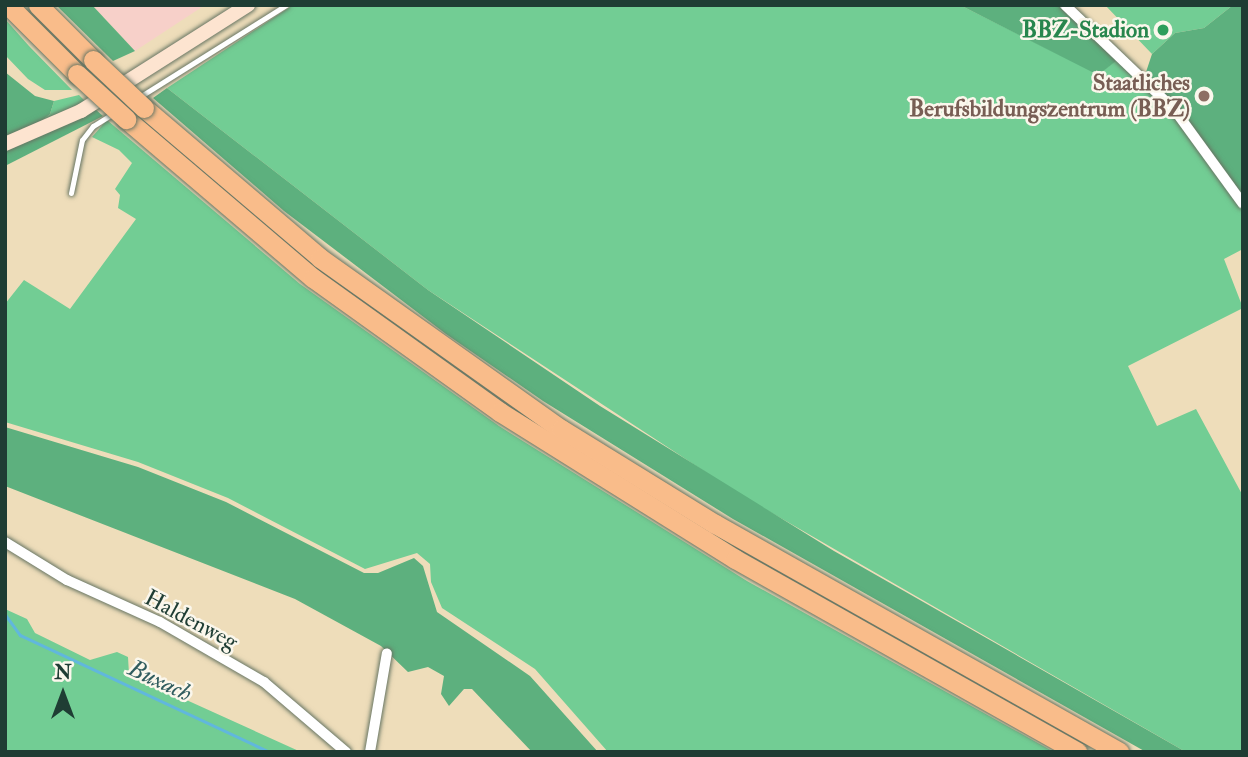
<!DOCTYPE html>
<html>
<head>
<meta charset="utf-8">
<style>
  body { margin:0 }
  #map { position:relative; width:1248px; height:757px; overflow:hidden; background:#eeddba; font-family:"IM FELL Double Pica",serif }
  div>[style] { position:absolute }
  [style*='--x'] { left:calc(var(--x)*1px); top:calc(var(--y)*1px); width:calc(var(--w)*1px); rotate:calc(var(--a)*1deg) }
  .built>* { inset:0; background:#f7d0c9 }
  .green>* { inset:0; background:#72cd94 }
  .forest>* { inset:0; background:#5db07e }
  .stream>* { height:2.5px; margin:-1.25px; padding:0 1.25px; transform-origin:1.25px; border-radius:1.25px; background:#61b7dd }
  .roads { filter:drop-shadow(0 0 2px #677563) drop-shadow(0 0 2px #677563) }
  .lane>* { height:5px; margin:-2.5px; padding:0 2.5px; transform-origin:2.5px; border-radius:2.5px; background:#fff }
  .street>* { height:10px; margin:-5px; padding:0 5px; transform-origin:5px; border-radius:5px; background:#fff }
  .secondary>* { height:14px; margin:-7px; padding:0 7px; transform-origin:7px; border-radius:7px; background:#fde4d0 }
  .highway>* { height:19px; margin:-9.5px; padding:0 9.5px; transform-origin:9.5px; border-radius:9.5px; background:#f9bc8a }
  .bridges { filter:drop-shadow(0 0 2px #677563) drop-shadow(0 0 2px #677563) }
  .highway-bridge>* { height:19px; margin:-9.5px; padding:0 9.5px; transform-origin:9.5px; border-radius:9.5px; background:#f9bc8a }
  .dots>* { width:19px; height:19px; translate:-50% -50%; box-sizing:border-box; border:4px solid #fbf7ec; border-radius:50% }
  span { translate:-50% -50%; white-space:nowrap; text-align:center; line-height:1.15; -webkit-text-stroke:5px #fbf7ec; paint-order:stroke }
  .leisure-label { font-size:23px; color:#27864d; font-weight:700 }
  .right { translate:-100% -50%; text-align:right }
  .education-label { font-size:23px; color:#785e54; font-weight:700 }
  .street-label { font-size:23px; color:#1f3d34 }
  .water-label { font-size:24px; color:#305c5e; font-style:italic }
  .frame { position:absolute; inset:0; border:7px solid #1f3d34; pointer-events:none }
  .north { position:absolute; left:28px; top:659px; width:70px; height:70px; -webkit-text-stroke:5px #fbf7ec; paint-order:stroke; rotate:0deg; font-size:19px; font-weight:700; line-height:28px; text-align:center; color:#1f3d34 }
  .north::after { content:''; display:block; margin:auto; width:24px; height:32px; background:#1f3d34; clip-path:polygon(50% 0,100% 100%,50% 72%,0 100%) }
</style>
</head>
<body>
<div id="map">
  <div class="built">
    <i style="clip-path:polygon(92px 5px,205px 5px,135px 51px)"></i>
  </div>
  <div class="green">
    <i style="clip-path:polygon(293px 5px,960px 5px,1098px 74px,1124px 55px,1243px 199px,1243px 249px,1224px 259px,1243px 308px,1128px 366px,1157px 426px,1196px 409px,1243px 496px,1243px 752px,1186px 752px,739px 494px,428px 290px,167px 88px)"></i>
    <i style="clip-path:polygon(1105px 5px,1233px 5px,1204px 28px,1175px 33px,1152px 54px)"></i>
    <i style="clip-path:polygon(5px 19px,29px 46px,72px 90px,45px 90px,28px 79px,5px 55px)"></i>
    <i style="clip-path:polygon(79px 95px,85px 101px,39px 123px,50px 114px,54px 101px)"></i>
    <i style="clip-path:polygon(107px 120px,300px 284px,499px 426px,747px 581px,1054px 752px,608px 752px,535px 669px,442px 608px,431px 582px,430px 564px,417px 553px,365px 569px,228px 498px,138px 462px,5px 422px,5px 304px,24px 280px,70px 309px,136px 219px,118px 208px,120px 195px,115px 189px,132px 163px,119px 150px,92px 137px)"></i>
    <i style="clip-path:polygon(5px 609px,27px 619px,35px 633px,90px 660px,117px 652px,128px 657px,129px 674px,301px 752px,5px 752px)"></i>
  </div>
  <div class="forest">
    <i style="clip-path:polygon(56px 5px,92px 5px,135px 51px,113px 61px)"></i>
    <i style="clip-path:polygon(960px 5px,1070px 5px,1124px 55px,1098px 75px)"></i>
    <i style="clip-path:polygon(1233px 5px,1243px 5px,1243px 207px,1144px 78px,1152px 54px,1175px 33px,1204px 28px)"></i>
    <i style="clip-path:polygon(5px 72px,35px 96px,54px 101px,50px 114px,39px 123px,5px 138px)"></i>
    <i style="clip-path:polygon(167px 88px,428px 290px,600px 406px,834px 551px,1186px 752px,1146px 752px,733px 519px,543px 401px,446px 334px,284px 211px,153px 98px)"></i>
    <i style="clip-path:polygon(95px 109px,103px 116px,5px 166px,5px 150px)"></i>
    <i style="clip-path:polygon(5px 427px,138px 467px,226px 502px,364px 573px,378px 573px,414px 558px,423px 566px,437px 612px,530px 676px,598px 752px,532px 752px,472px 689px,464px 689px,449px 706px,441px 694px,444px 676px,428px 667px,408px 672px,381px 646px,295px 599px,5px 486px)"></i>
  </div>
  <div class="stream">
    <i style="--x:5;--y:614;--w:26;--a:54"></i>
    <i style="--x:20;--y:635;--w:276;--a:25.1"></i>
  </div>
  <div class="roads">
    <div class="lane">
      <i style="--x:71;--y:193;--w:54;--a:-78.3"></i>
      <i style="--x:82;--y:140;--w:18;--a:-52"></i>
      <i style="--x:93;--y:126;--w:228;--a:-32.1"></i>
    </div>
    <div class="street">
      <i style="--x:1065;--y:5;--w:151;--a:43.7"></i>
      <i style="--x:1174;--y:109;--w:117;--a:54"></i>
      <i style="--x:5;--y:542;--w:73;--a:31.5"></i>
      <i style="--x:67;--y:580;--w:102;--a:24.3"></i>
      <i style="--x:160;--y:622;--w:120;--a:30"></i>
      <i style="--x:264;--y:682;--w:108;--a:40.5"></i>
      <i style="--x:370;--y:752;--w:100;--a:-80.3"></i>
    </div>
    <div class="secondary">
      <i style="--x:5;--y:144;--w:83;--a:-23.5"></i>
      <i style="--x:81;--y:111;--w:198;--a:-32.4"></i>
    </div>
    <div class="highway">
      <i style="--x:8;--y:5;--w:98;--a:45"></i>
      <i style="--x:38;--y:5;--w:78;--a:45"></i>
      <i style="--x:144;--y:108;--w:231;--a:40.4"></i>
      <i style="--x:320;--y:258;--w:296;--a:35.4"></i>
      <i style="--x:561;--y:429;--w:181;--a:31.7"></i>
      <i style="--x:715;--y:524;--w:464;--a:29.4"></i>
      <i style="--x:126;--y:119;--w:245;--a:40.4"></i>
      <i style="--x:313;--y:278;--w:230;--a:35.6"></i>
      <i style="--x:500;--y:412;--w:277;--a:32"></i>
      <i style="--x:735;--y:559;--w:393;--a:29.4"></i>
    </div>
  </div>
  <div class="bridges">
    <div class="highway-bridge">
      <i style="--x:93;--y:60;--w:70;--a:43.3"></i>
      <i style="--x:77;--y:74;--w:67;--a:42.6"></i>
    </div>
  </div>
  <div class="dots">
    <i style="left:1163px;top:30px;background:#2e9e5b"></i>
    <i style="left:1204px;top:96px;background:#8d6e63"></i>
  </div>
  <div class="leisure-label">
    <span class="right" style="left:1149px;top:30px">BBZ-Stadion</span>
  </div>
  <div class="education-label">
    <span class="right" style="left:1190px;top:96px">Staatliches<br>Berufsbildungszentrum (BBZ)</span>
  </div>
  <div class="street-label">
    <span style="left:191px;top:620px;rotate:28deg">Haldenweg</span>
  </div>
  <div class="water-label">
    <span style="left:160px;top:681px;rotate:25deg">Buxach</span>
  </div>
  <div class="frame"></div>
  <div class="north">N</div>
</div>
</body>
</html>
